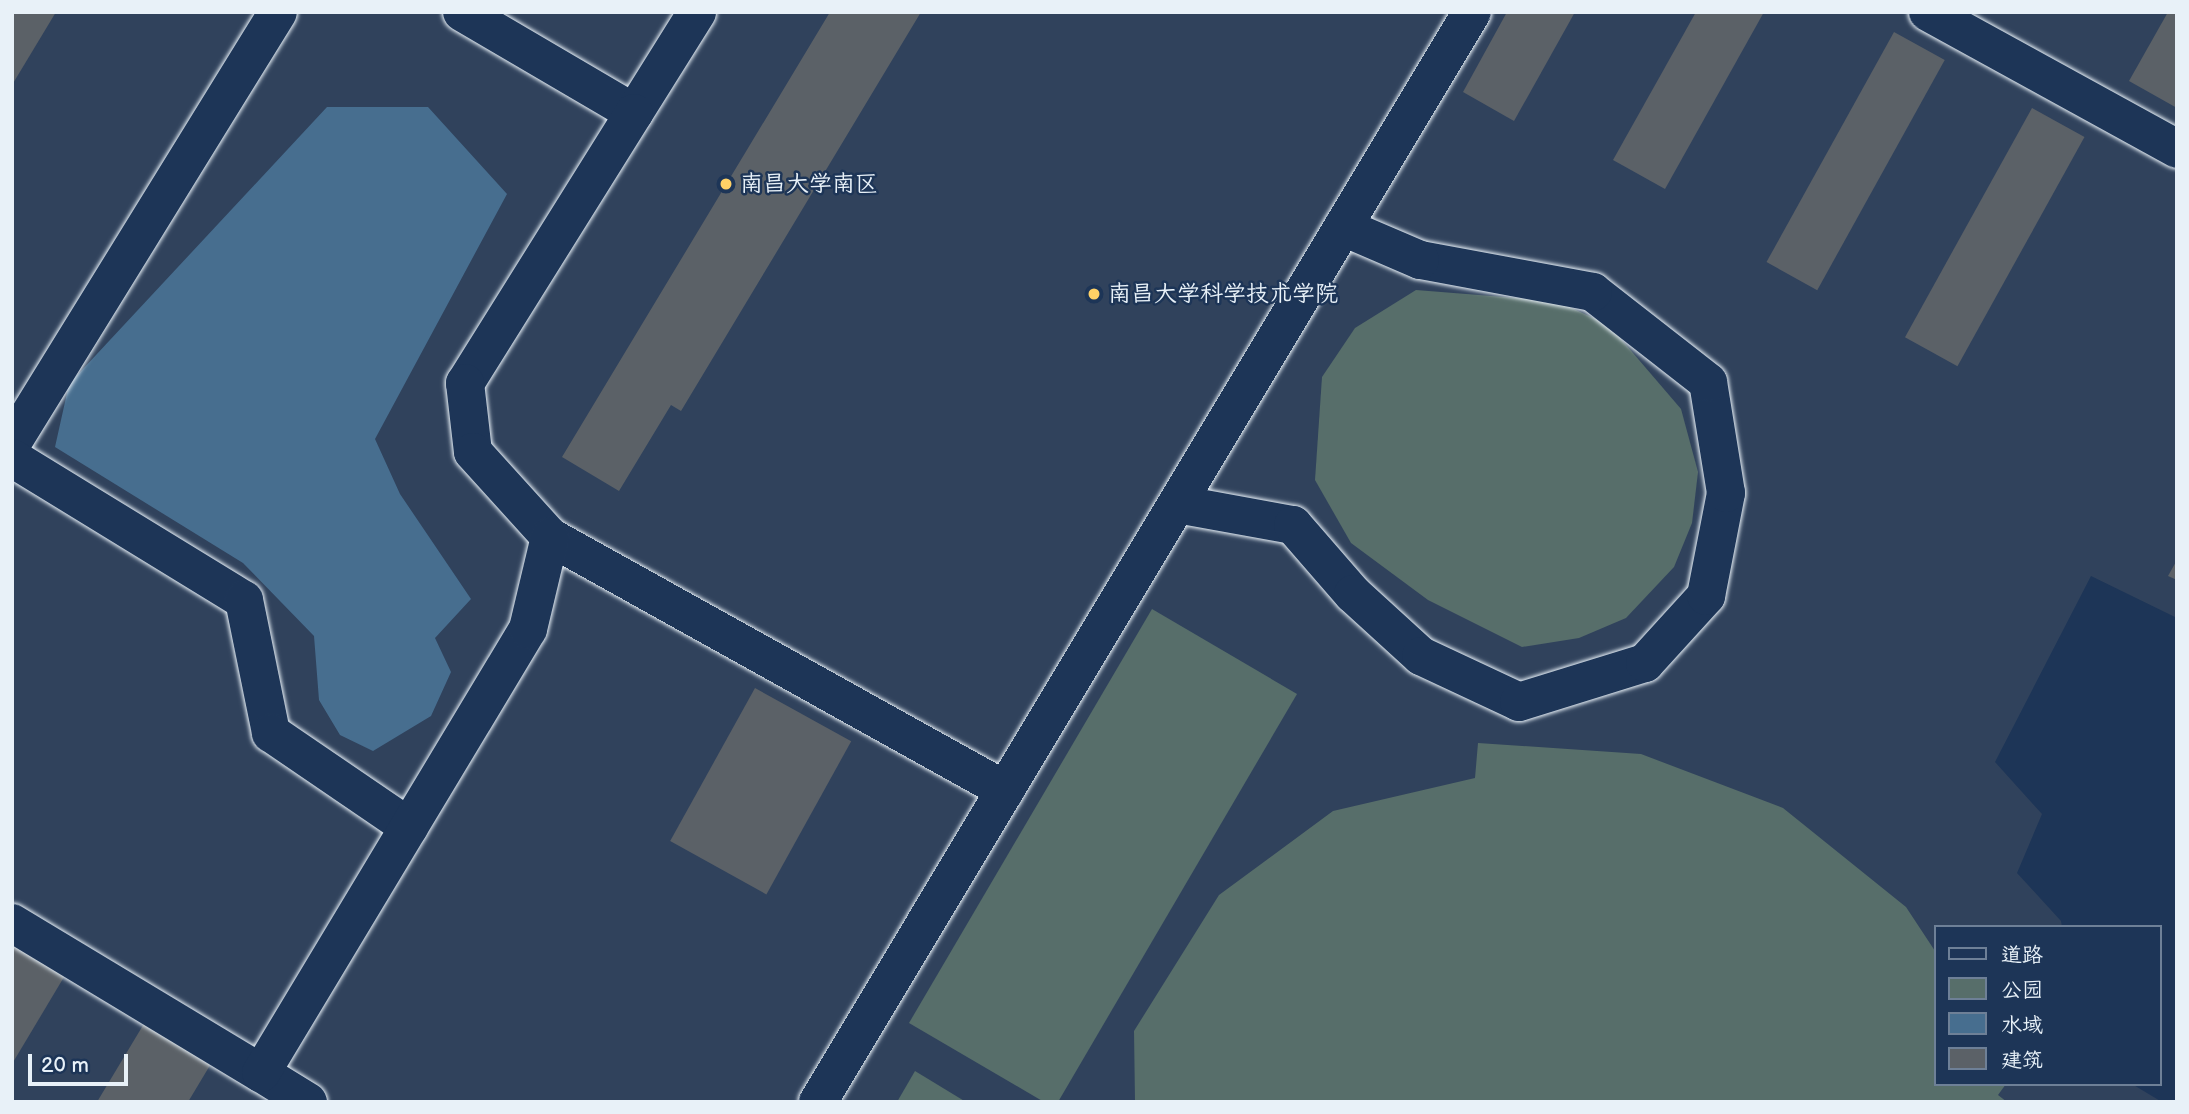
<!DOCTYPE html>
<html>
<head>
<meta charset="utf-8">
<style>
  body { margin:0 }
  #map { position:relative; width:2189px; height:1114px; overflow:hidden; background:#1d3557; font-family:"Balsamiq Sans","LXGW WenKai TC",sans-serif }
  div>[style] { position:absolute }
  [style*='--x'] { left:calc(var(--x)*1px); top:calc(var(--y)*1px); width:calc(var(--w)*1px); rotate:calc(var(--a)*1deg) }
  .built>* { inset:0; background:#30425c }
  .green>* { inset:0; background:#576e6a }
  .water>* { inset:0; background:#476e8f }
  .building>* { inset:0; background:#5b6167; transform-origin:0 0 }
  .roads { filter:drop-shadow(0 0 2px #e8f1f8) drop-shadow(0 0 2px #e8f1f8) }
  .minor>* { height:38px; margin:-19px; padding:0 19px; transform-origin:19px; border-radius:19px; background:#1d3557 }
  .dots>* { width:19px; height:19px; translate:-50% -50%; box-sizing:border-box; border:4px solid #1d3557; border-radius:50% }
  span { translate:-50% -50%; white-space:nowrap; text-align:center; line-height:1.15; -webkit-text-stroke:5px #1d3557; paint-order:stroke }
  .poi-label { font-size:23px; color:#e8f1f8 }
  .left { translate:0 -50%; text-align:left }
  .frame { position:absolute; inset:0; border:14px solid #e8f1f8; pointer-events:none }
  .legend { position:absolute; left:1934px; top:925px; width:228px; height:161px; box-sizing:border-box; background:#1d3557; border:2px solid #6e8097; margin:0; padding:9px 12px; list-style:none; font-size:21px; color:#e8f1f8 }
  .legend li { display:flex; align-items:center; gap:14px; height:35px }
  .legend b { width:35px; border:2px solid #6e8097 }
  .scale { position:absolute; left:28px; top:1054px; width:100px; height:32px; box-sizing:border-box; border:4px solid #e8f1f8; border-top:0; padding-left:9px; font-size:21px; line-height:24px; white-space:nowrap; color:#e8f1f8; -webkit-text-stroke:5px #1d3557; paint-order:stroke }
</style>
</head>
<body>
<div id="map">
  <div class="built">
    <i style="clip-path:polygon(12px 12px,2177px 12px,2177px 618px,2091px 576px,1995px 762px,2042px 814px,2017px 873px,2061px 921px,2062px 927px,1935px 927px,1935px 1084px,2132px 1084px,2162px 1102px,12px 1102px)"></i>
  </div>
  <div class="green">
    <i style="clip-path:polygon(1416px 290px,1556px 301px,1609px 325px,1681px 409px,1698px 472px,1692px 523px,1674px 567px,1626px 618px,1579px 638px,1522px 647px,1428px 600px,1351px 543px,1315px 480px,1322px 377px,1355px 328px)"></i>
    <i style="clip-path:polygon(1152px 609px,1297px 694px,1058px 1102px,1044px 1102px,909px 1023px)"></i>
    <i style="clip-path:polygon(1478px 743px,1641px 754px,1783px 808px,1906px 907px,1935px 951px,1935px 1084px,2006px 1084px,1998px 1095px,2007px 1102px,1135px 1102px,1134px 1031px,1219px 895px,1333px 811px,1475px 778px)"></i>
    <i style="clip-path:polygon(915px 1071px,966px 1102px,897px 1102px)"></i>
  </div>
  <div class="water">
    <i style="clip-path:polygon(327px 107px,428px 107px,507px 194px,375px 439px,400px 494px,471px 599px,435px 638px,451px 672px,431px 716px,373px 751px,340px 735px,319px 700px,314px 636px,243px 563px,55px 447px,69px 384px)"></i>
  </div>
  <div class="building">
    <i style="clip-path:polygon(12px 12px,56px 12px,12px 85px)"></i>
    <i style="clip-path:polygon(830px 12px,921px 12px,681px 411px,671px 405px,619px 491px,562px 457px)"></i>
    <i style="clip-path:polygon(1507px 12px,1575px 12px,1514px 121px,1463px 92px)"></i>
    <i style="clip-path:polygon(1696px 12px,1764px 12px,1665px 189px,1613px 160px)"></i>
    <i style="clip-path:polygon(2168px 12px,2177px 12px,2177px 108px,2129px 81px)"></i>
    <i style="left:1894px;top:32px;width:58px;height:263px;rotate:29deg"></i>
    <i style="left:2032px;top:108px;width:60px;height:262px;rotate:29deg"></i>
    <i style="clip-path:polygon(2177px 560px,2177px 580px,2168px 576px)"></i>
    <i style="left:755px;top:688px;width:110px;height:175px;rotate:29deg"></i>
    <i style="clip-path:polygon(12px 939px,67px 972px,12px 1064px)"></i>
    <i style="clip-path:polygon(148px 1017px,215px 1057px,188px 1102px,97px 1102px)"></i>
  </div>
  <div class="roads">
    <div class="minor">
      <i style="--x:462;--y:12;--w:199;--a:30.4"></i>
      <i style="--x:634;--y:113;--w:119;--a:-58"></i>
      <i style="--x:1928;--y:12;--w:284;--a:28.8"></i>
      <i style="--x:634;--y:113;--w:319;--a:122"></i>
      <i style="--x:465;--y:383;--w:69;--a:83.4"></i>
      <i style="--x:473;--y:452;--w:115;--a:47.8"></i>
      <i style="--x:550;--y:537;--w:521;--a:29.08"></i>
      <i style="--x:12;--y:443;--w:506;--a:-58.32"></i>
      <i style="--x:12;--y:458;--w:272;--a:31.5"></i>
      <i style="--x:244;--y:600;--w:136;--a:78.5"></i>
      <i style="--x:271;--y:733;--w:167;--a:34.3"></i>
      <i style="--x:1177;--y:504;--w:118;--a:10.3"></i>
      <i style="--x:1293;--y:525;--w:91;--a:49"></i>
      <i style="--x:1353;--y:594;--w:92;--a:42.4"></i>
      <i style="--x:1421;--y:656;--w:108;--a:25.1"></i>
      <i style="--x:1519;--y:702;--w:132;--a:-17.2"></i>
      <i style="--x:1645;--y:663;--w:91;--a:-47.7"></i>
      <i style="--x:1706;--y:596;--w:105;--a:-79"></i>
      <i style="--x:1726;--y:493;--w:112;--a:-99.2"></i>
      <i style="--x:1708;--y:382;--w:146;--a:-142"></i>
      <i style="--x:1593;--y:292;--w:176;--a:-169.5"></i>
      <i style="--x:1420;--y:260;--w:84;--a:-156.8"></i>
      <i style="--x:12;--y:923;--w:291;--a:31.1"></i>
      <i style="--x:308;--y:1102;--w:55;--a:-148.3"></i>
      <i style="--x:261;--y:1073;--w:518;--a:-58.98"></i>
      <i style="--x:528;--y:629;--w:95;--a:-76.6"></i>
      <i style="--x:818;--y:1102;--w:1271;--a:-59.04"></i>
    </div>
  </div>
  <div class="dots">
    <i style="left:726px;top:184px;background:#ffd166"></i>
    <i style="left:1094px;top:294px;background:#ffd166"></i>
  </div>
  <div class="poi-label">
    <span class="left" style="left:740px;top:184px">南昌大学南区</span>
    <span class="left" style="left:1108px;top:294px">南昌大学科学技术学院</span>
  </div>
  <div class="frame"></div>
  <ul class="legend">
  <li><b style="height:9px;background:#1d3557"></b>道路</li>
  <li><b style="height:19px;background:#576e6a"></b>公园</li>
  <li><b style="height:19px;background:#476e8f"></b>水域</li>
  <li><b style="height:19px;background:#5b6167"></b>建筑</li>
  </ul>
  <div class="scale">20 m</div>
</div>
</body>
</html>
